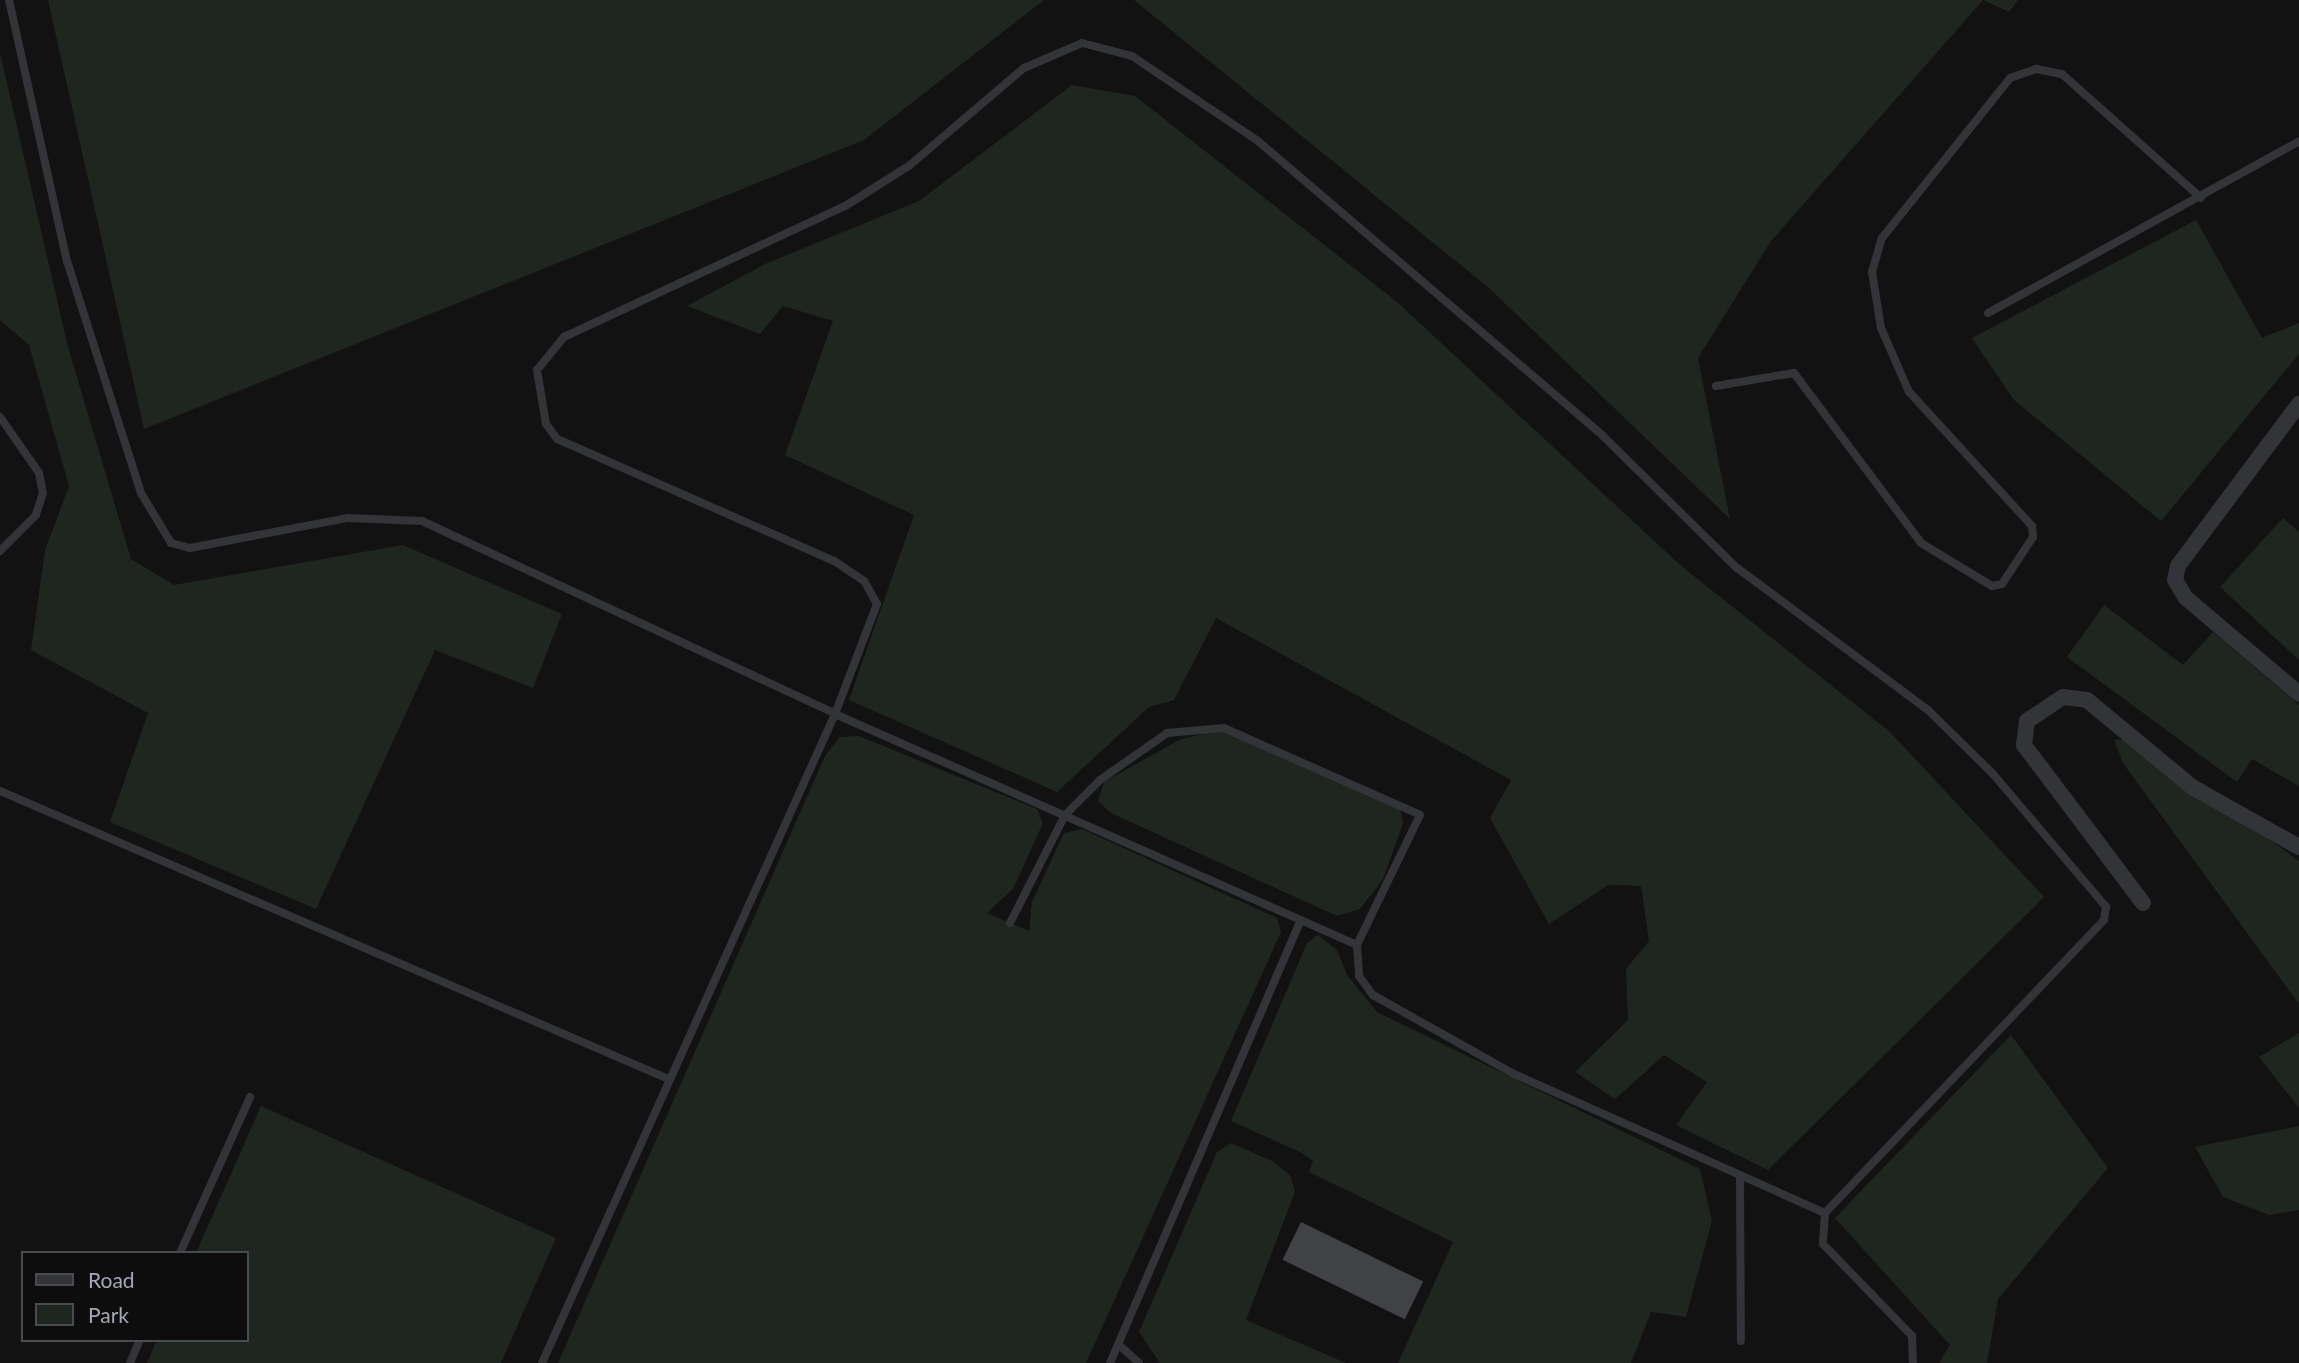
<!DOCTYPE html>
<html>
<head>
<meta charset="utf-8">
<style>
  body { margin:0 }
  #map { position:relative; width:2299px; height:1363px; overflow:hidden; background:#121213; font-family:Lato,sans-serif }
  div>[style] { position:absolute }
  [style*='--x'] { left:calc(var(--x)*1px); top:calc(var(--y)*1px); width:calc(var(--w)*1px); rotate:calc(var(--a)*1deg) }
  .green>* { inset:0; background:#1f2620 }
  .building>* { inset:0; background:#414246; transform-origin:0 0 }
  .service>* { height:8px; margin:-4px; padding:0 4px; transform-origin:4px; border-radius:4px; background:#333438 }
  .minor>* { height:16px; margin:-8px; padding:0 8px; transform-origin:8px; border-radius:8px; background:#333438 }
  span { translate:-50% -50%; white-space:nowrap; text-align:center; line-height:1.15; -webkit-text-stroke:5px #0d0d0e; paint-order:stroke }
  .legend { position:absolute; left:21px; top:1251px; width:228px; height:91px; box-sizing:border-box; background:#0d0d0e; border:2px solid #4a4b50; margin:0; padding:9px 12px; list-style:none; font-size:21px; color:#a5a8b3 }
  .legend li { display:flex; align-items:center; gap:14px; height:35px }
  .legend b { width:35px; border:2px solid #4a4b50 }
</style>
</head>
<body>
<div id="map">
  <div class="green">
    <i style="clip-path:polygon(48px 0,1044px 0,864px 140px,144px 429px)"></i>
    <i style="clip-path:polygon(1134px 0,2018px 0,2009px 12px,1983px 0,1771px 241px,1698px 358px,1730px 519px,1489px 288px)"></i>
    <i style="clip-path:polygon(0 53px,68px 347px,131px 559px,174px 585px,403px 545px,562px 614px,533px 688px,435px 650px,316px 909px,110px 822px,148px 713px,31px 650px,45px 550px,69px 486px,29px 345px,0 320px)"></i>
    <i style="clip-path:polygon(1072px 85px,1135px 96px,1397px 302px,1680px 565px,1890px 732px,2044px 897px,1768px 1170px,1676px 1125px,1707px 1082px,1664px 1055px,1615px 1099px,1575px 1072px,1628px 1020px,1626px 969px,1649px 941px,1641px 886px,1608px 885px,1549px 924px,1490px 818px,1511px 780px,1216px 618px,1174px 700px,1149px 707px,1057px 792px,849px 700px,914px 515px,785px 455px,833px 321px,783px 306px,760px 334px,687px 306px,765px 264px,919px 201px)"></i>
    <i style="clip-path:polygon(2196px 220px,2262px 338px,2299px 323px,2299px 354px,2161px 521px,2014px 400px,1972px 338px)"></i>
    <i style="clip-path:polygon(2283px 518px,2299px 532px,2299px 660px,2220px 587px)"></i>
    <i style="clip-path:polygon(2104px 605px,2183px 665px,2213px 632px,2299px 705px,2299px 786px,2252px 759px,2237px 782px,2067px 657px)"></i>
    <i style="clip-path:polygon(1222px 729px,1400px 806px,1403px 823px,1383px 879px,1360px 909px,1337px 916px,1111px 813px,1098px 801px,1104px 782px,1179px 740px)"></i>
    <i style="clip-path:polygon(859px 736px,1037px 809px,1043px 823px,1013px 889px,987px 913px,1029px 931px,1032px 902px,1064px 833px,1082px 829px,1277px 918px,1281px 932px,1086px 1363px,558px 1363px,825px 756px,840px 737px)"></i>
    <i style="clip-path:polygon(2131px 739px,2299px 861px,2299px 1004px,2123px 763px,2114px 740px)"></i>
    <i style="clip-path:polygon(1318px 935px,1337px 950px,1347px 975px,1377px 1012px,1700px 1169px,1712px 1221px,1686px 1317px,1651px 1312px,1631px 1363px,1398px 1363px,1453px 1242px,1309px 1172px,1313px 1161px,1302px 1153px,1231px 1121px,1307px 943px)"></i>
    <i style="clip-path:polygon(2299px 1033px,2299px 1108px,2259px 1057px)"></i>
    <i style="clip-path:polygon(2011px 1035px,2108px 1168px,1998px 1299px,1987px 1363px,1939px 1363px,1950px 1345px,1835px 1218px)"></i>
    <i style="clip-path:polygon(261px 1106px,556px 1238px,501px 1363px,147px 1363px,157px 1340px,247px 1340px,247px 1253px,196px 1253px)"></i>
    <i style="clip-path:polygon(2299px 1126px,2299px 1210px,2269px 1215px,2223px 1197px,2195px 1147px)"></i>
    <i style="clip-path:polygon(1231px 1143px,1274px 1162px,1290px 1175px,1295px 1192px,1246px 1320px,1346px 1363px,1160px 1363px,1139px 1332px,1217px 1152px)"></i>
  </div>
  <div class="building">
    <i style="left:1301px;top:1222px;width:136px;height:42px;rotate:26deg"></i>
  </div>
  <div class="service">
    <i style="--x:9;--y:0;--w:267;--a:77.5"></i>
    <i style="--x:67;--y:261;--w:244;--a:72.3"></i>
    <i style="--x:141;--y:493;--w:58;--a:59"></i>
    <i style="--x:171;--y:543;--w:20;--a:15"></i>
    <i style="--x:190;--y:548;--w:161;--a:-10.8"></i>
    <i style="--x:348;--y:518;--w:74;--a:2.3"></i>
    <i style="--x:422;--y:521;--w:456;--a:25"></i>
    <i style="--x:835;--y:714;--w:571;--a:23.87"></i>
    <i style="--x:1988;--y:313;--w:355;--a:-28.9"></i>
    <i style="--x:1716;--y:386;--w:79;--a:-9.5"></i>
    <i style="--x:1794;--y:373;--w:212;--a:53.2"></i>
    <i style="--x:1921;--y:543;--w:83;--a:31.2"></i>
    <i style="--x:1992;--y:586;--w:10;--a:-11"></i>
    <i style="--x:2002;--y:584;--w:56;--a:-56.6"></i>
    <i style="--x:2033;--y:537;--w:11;--a:-95"></i>
    <i style="--x:2032;--y:526;--w:182;--a:-132.5"></i>
    <i style="--x:1909;--y:392;--w:70;--a:-113.6"></i>
    <i style="--x:1881;--y:328;--w:57;--a:-99.1"></i>
    <i style="--x:1872;--y:272;--w:35;--a:-74"></i>
    <i style="--x:1882;--y:238;--w:205;--a:-51.3"></i>
    <i style="--x:2010;--y:78;--w:28;--a:-19"></i>
    <i style="--x:2036;--y:69;--w:26;--a:11"></i>
    <i style="--x:2062;--y:74;--w:186;--a:41.7"></i>
    <i style="--x:0;--y:417;--w:68;--a:55.1"></i>
    <i style="--x:39;--y:473;--w:20;--a:79"></i>
    <i style="--x:43;--y:493;--w:23;--a:108"></i>
    <i style="--x:36;--y:515;--w:51;--a:135"></i>
    <i style="--x:0;--y:791;--w:725;--a:23.31"></i>
    <i style="--x:1010;--y:923;--w:121;--a:-63"></i>
    <i style="--x:1065;--y:815;--w:49;--a:-45"></i>
    <i style="--x:1100;--y:780;--w:82;--a:-35"></i>
    <i style="--x:1167;--y:733;--w:57;--a:-5"></i>
    <i style="--x:1224;--y:728;--w:214;--a:23.9"></i>
    <i style="--x:1420;--y:815;--w:144;--a:115.9"></i>
    <i style="--x:1357;--y:945;--w:31;--a:86"></i>
    <i style="--x:1359;--y:976;--w:24;--a:54"></i>
    <i style="--x:1373;--y:995;--w:162;--a:29.3"></i>
    <i style="--x:1514;--y:1074;--w:341;--a:24.1"></i>
    <i style="--x:1740;--y:1175;--w:166;--a:89.7"></i>
    <i style="--x:180;--y:1253;--w:171;--a:-65.8"></i>
    <i style="--x:1118;--y:1344;--w:28;--a:42"></i>
    <i style="--x:130;--y:1363;--w:25;--a:-67"></i>
    <i style="--x:542;--y:1363;--w:712;--a:-65.7"></i>
    <i style="--x:835;--y:714;--w:118;--a:-69.1"></i>
    <i style="--x:877;--y:604;--w:26;--a:-119"></i>
    <i style="--x:864;--y:581;--w:36;--a:-146"></i>
    <i style="--x:834;--y:561;--w:303;--a:-156.2"></i>
    <i style="--x:557;--y:439;--w:19;--a:-126"></i>
    <i style="--x:546;--y:424;--w:55;--a:-99.5"></i>
    <i style="--x:537;--y:370;--w:43;--a:-50.7"></i>
    <i style="--x:564;--y:337;--w:312;--a:-25"></i>
    <i style="--x:847;--y:205;--w:75;--a:-32.4"></i>
    <i style="--x:910;--y:165;--w:150;--a:-40.4"></i>
    <i style="--x:1024;--y:68;--w:63;--a:-23.3"></i>
    <i style="--x:1082;--y:43;--w:52;--a:14.6"></i>
    <i style="--x:1132;--y:56;--w:152;--a:34"></i>
    <i style="--x:1258;--y:141;--w:454;--a:40.5"></i>
    <i style="--x:1603;--y:436;--w:187;--a:44.6"></i>
    <i style="--x:1736;--y:567;--w:241;--a:36.7"></i>
    <i style="--x:1929;--y:711;--w:90;--a:44.5"></i>
    <i style="--x:1993;--y:774;--w:175;--a:49.6"></i>
    <i style="--x:2106;--y:907;--w:13;--a:99"></i>
    <i style="--x:2104;--y:920;--w:405;--a:133.6"></i>
    <i style="--x:1825;--y:1213;--w:31;--a:94"></i>
    <i style="--x:1823;--y:1244;--w:128;--a:45.9"></i>
    <i style="--x:1912;--y:1336;--w:27;--a:88"></i>
    <i style="--x:1110;--y:1363;--w:482;--a:-66.7"></i>
  </div>
  <div class="minor">
    <i style="--x:2299;--y:404;--w:202;--a:126.8"></i>
    <i style="--x:2178;--y:566;--w:14;--a:102"></i>
    <i style="--x:2175;--y:580;--w:21;--a:59"></i>
    <i style="--x:2186;--y:598;--w:148;--a:40.3"></i>
    <i style="--x:2143;--y:903;--w:198;--a:-127"></i>
    <i style="--x:2024;--y:745;--w:24;--a:-83"></i>
    <i style="--x:2027;--y:721;--w:43;--a:-33.7"></i>
    <i style="--x:2063;--y:697;--w:24;--a:7"></i>
    <i style="--x:2087;--y:700;--w:136;--a:39.6"></i>
    <i style="--x:2192;--y:787;--w:123;--a:29.3"></i>
  </div>
  <ul class="legend">
  <li><b style="height:9px;background:#333438"></b>Road</li>
  <li><b style="height:19px;background:#1f2620"></b>Park</li>
  </ul>
</div>
</body>
</html>
